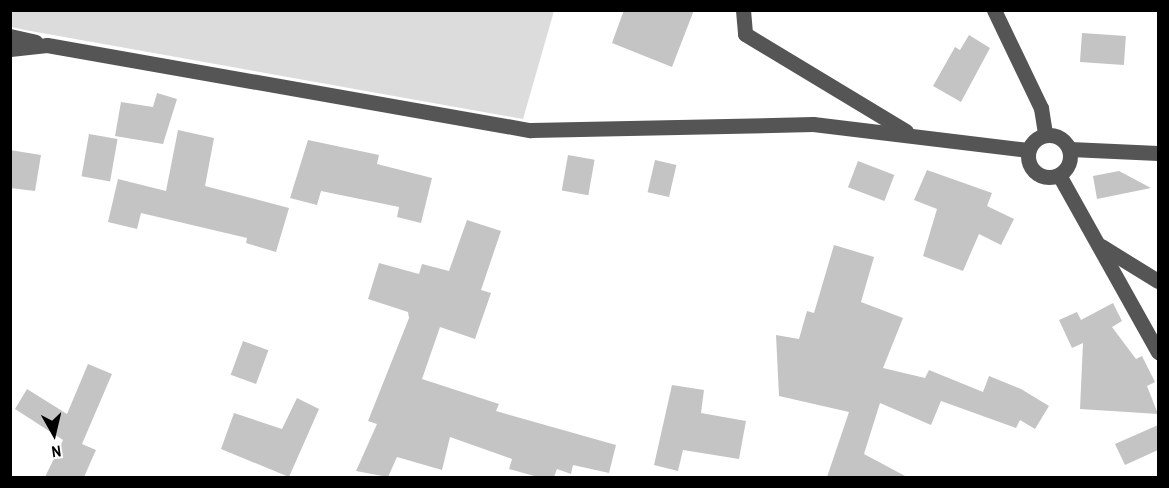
<!DOCTYPE html>
<html>
<head>
<meta charset="utf-8">
<style>
  body { margin:0 }
  #map { position:relative; width:1169px; height:488px; overflow:hidden; background:#fff; font-family:"Archivo Narrow",sans-serif }
  div>[style] { position:absolute }
  [style*='--x'] { left:calc(var(--x)*1px); top:calc(var(--y)*1px); width:calc(var(--w)*1px); rotate:calc(var(--a)*1deg) }
  .green>* { inset:0; background:#dcdcdc }
  .building>* { inset:0; background:#c4c4c4; transform-origin:0 0 }
  .minor>* { height:15px; margin:-7.5px; padding:0 7.5px; transform-origin:7.5px; border-radius:7.5px; background:#555 }
  .minor>.ring { margin:-7.5px; padding:0; box-sizing:content-box; background:none; border:15px solid #555; border-radius:50% }
  span { translate:-50% -50%; white-space:nowrap; text-align:center; line-height:1.15; -webkit-text-stroke:5px #fff; paint-order:stroke }
  .frame { position:absolute; inset:0; border:12px solid #000; pointer-events:none }
  .north { position:absolute; left:24px; top:404px; width:60px; height:60px; -webkit-text-stroke:4px #fff; paint-order:stroke; rotate:172deg; font-size:16px; font-weight:700; line-height:24px; text-align:center; color:#000 }
  .north::after { content:''; display:block; margin:auto; width:21px; height:27px; background:#000; clip-path:polygon(50% 0,100% 100%,50% 72%,0 100%) }
</style>
</head>
<body>
<div id="map">
  <div class="green">
    <i style="clip-path:polygon(10px 11px,11px 10px,554px 11px,523px 119px,25px 30px,11px 27px)"></i>
  </div>
  <div class="building">
    <i style="clip-path:polygon(624px 10px,694px 10px,672px 67px,612px 43px)"></i>
    <i style="left:1082px;top:33px;width:44px;height:29px;rotate:4deg"></i>
    <i style="clip-path:polygon(969px 35px,990px 48px,961px 102px,933px 86px,955px 47px,960px 50px)"></i>
    <i style="clip-path:polygon(157px 93px,177px 99px,163px 144px,115px 136px,121px 102px,153px 107px)"></i>
    <i style="clip-path:polygon(178px 130px,214px 138px,205px 186px,289px 208px,276px 252px,246px 243px,247px 238px,141px 213px,137px 229px,108px 222px,118px 179px,166px 191px)"></i>
    <i style="left:89px;top:134px;width:29px;height:43px;rotate:10deg"></i>
    <i style="clip-path:polygon(308px 140px,379px 155px,377px 164px,432px 178px,421px 223px,397px 217px,399px 207px,321px 191px,317px 205px,290px 198px)"></i>
    <i style="clip-path:polygon(10px 150px,41px 155px,35px 191px,10px 188px)"></i>
    <i style="left:568px;top:155px;width:27px;height:36px;rotate:10deg"></i>
    <i style="left:655px;top:160px;width:22px;height:33px;rotate:13deg"></i>
    <i style="left:858px;top:161px;width:39px;height:28px;rotate:21deg"></i>
    <i style="clip-path:polygon(927px 170px,992px 193px,987px 206px,1014px 219px,1001px 245px,979px 234px,963px 271px,923px 256px,937px 209px,914px 200px)"></i>
    <i style="clip-path:polygon(1119px 171px,1151px 188px,1097px 199px,1093px 176px)"></i>
    <i style="clip-path:polygon(467px 220px,501px 231px,481px 290px,491px 293px,475px 339px,440px 327px,422px 379px,499px 404px,496px 411px,616px 445px,609px 473px,573px 465px,571px 474px,557px 469px,554px 477px,538px 477px,509px 469px,512px 459px,450px 437px,442px 470px,397px 457px,388px 477px,356px 471px,377px 424px,368px 421px,409px 318px,408px 312px,368px 299px,379px 263px,419px 274px,422px 264px,449px 271px)"></i>
    <i style="clip-path:polygon(834px 245px,874px 257px,861px 302px,903px 318px,883px 368px,925px 378px,929px 370px,983px 392px,989px 376px,1021px 389px,1049px 406px,1035px 429px,1020px 420px,1016px 428px,941px 401px,931px 425px,880px 403px,864px 454px,907px 477px,827px 477px,849px 412px,779px 396px,776px 335px,799px 339px,807px 311px,814px 313px)"></i>
    <i style="clip-path:polygon(1113px 303px,1122px 321px,1112px 327px,1136px 359px,1142px 356px,1155px 382px,1147px 386px,1158px 414px,1080px 409px,1083px 343px,1072px 348px,1059px 320px,1077px 312px,1081px 320px)"></i>
    <i style="left:243px;top:341px;width:27px;height:36px;rotate:20deg"></i>
    <i style="clip-path:polygon(88px 364px,112px 374px,82px 444px,96px 450px,84px 477px,45px 477px,63px 440px,15px 409px,27px 389px,67px 414px)"></i>
    <i style="clip-path:polygon(672px 385px,704px 390px,701px 413px,746px 421px,739px 459px,683px 450px,678px 471px,654px 465px)"></i>
    <i style="clip-path:polygon(297px 398px,319px 409px,289px 477px,221px 449px,234px 413px,282px 429px)"></i>
    <i style="clip-path:polygon(1158px 425px,1158px 450px,1125px 465px,1115px 444px)"></i>
  </div>
  <div class="minor">
    <i style="--x:743;--y:10;--w:24;--a:85"></i>
    <i style="--x:745;--y:34;--w:188;--a:31.1"></i>
    <i style="--x:994;--y:10;--w:109;--a:64.4"></i>
    <i style="--x:1041;--y:108;--w:26;--a:81"></i>
    <i style="--x:10;--y:36;--w:26;--a:13"></i>
    <i style="--x:10;--y:49;--w:37;--a:-6"></i>
    <i style="--x:47;--y:45;--w:491;--a:10"></i>
    <i style="--x:531;--y:130;--w:282;--a:-1.2"></i>
    <i style="--x:813;--y:124;--w:217;--a:6.9"></i>
    <i class="ring" style="left:1028px;top:135px;width:27px;height:27px"></i>
    <i style="--x:1070;--y:149;--w:88;--a:2.6"></i>
    <i style="--x:1059;--y:175;--w:203;--a:60.8"></i>
    <i style="--x:1101;--y:246;--w:67;--a:31.6"></i>
  </div>
  <div class="frame"></div>
  <div class="north">N</div>
</div>
</body>
</html>
